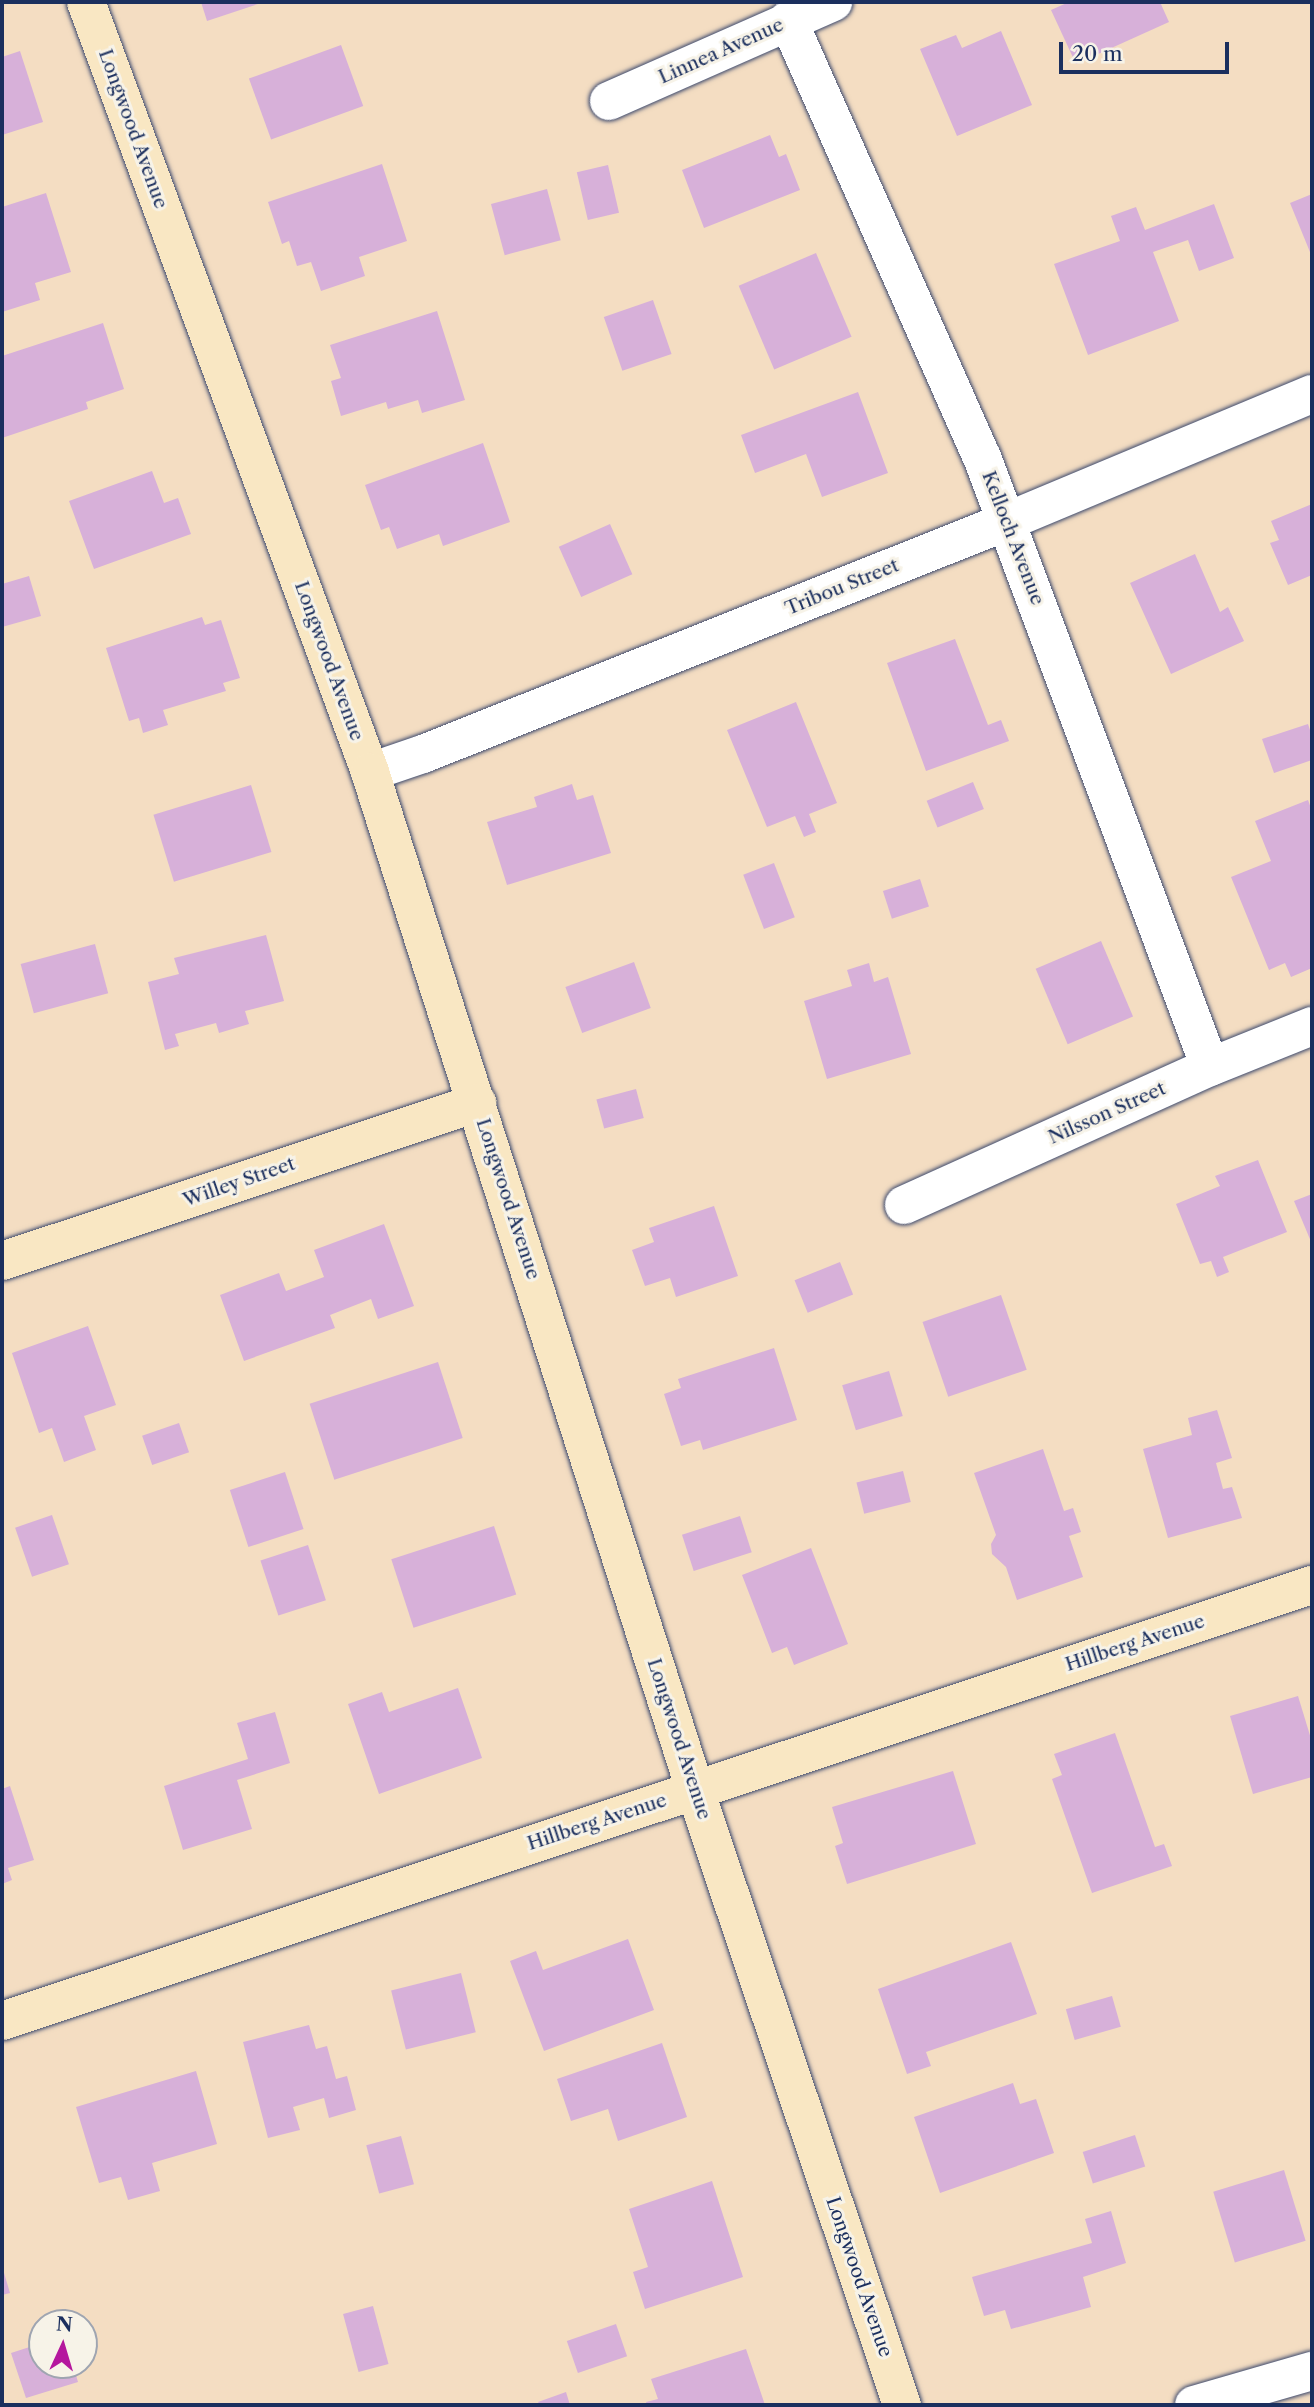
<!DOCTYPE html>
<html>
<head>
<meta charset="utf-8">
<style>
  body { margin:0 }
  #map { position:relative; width:1314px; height:2407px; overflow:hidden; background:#f4ddc2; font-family:"Libre Caslon Text",serif }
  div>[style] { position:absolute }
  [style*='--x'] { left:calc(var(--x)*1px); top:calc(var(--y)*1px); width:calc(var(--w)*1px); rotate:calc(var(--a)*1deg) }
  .building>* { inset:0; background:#d7b0d9; transform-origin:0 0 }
  .roads { filter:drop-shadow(0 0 2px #3c496d) drop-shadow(0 0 2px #3c496d) }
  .street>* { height:38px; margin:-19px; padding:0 19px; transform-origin:19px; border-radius:19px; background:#fff }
  .secondary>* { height:38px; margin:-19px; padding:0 19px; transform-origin:19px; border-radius:19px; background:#f9e7c3 }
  span { translate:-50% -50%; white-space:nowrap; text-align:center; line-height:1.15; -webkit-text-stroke:6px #f7f3e8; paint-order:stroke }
  .street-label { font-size:19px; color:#1b2f5e }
  .frame { position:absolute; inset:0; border:4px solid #1b2f5e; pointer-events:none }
  .north { position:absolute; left:28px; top:2309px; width:70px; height:70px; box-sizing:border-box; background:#f7f3e8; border:2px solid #9fa5b1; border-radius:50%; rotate:4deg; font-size:19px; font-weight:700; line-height:28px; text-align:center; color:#1b2f5e }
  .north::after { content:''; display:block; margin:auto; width:24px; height:32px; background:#b5179e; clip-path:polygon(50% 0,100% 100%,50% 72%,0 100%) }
  .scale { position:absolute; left:1059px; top:42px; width:170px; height:32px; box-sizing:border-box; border:4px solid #1b2f5e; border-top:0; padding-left:9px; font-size:21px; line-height:24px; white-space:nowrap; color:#1b2f5e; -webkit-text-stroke:5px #f7f3e8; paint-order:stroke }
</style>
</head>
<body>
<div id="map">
  <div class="building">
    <i style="clip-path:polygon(201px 2px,264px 2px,207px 21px)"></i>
    <i style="clip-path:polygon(1069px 2px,1160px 2px,1169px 22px,1076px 64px,1051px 10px)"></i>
    <i style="clip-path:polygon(1001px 31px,1032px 105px,957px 136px,920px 49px,956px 35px,962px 48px)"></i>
    <i style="left:341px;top:45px;width:65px;height:98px;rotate:70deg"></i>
    <i style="clip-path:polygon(20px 51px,43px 122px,2px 135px,2px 57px)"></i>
    <i style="clip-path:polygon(770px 135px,779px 157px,786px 154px,800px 190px,704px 228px,682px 170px)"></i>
    <i style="clip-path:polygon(382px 164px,407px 241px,359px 257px,365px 276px,321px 291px,311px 262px,297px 266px,289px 241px,282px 244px,268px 202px)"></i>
    <i style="left:608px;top:165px;width:49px;height:32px;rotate:77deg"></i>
    <i style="left:547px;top:189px;width:53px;height:58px;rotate:75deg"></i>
    <i style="clip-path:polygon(46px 193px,71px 272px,35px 283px,40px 300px,2px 312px,2px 207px)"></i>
    <i style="clip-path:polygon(1312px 194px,1312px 257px,1290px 203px)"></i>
    <i style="clip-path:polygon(1214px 204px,1234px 258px,1199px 271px,1188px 240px,1153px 252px,1179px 321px,1088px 355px,1054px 264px,1120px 241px,1111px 216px,1136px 207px,1145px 230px)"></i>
    <i style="left:816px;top:253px;width:91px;height:84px;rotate:67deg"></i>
    <i style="left:653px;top:300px;width:57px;height:52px;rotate:71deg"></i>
    <i style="clip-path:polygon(437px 311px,465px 400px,422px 413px,418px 400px,388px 409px,386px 402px,341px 416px,331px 381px,341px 378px,330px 345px)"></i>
    <i style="clip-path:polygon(103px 323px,124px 389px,86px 402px,88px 409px,2px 438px,2px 356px)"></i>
    <i style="clip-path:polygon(858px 392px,888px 473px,822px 497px,806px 454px,755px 473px,741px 435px)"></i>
    <i style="clip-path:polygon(483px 443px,510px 522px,443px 546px,439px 534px,397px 549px,389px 527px,381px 530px,365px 485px)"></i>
    <i style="clip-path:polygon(152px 471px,164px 503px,178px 498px,191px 534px,94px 569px,69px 501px)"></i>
    <i style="clip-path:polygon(1312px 504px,1312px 575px,1288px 585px,1270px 543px,1279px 540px,1271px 521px)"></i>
    <i style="left:610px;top:524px;width:55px;height:56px;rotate:66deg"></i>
    <i style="clip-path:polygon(1195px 554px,1220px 612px,1228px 607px,1244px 641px,1171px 674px,1130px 583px)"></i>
    <i style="clip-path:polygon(29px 576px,41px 616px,2px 627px,2px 584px)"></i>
    <i style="clip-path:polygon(202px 617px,205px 625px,221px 620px,240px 678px,223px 683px,226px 691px,163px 710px,168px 725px,143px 733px,139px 718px,129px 721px,106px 648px)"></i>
    <i style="clip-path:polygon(955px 639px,988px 725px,1001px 720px,1009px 741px,926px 771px,887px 663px)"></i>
    <i style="clip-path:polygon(796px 702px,837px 803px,809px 814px,816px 832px,804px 837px,795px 816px,767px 827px,727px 730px)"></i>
    <i style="clip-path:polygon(1308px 724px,1312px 736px,1312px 760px,1274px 773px,1262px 739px)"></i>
    <i style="left:973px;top:782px;width:29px;height:50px;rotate:68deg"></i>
    <i style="clip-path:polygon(572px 784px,577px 800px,593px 795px,611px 853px,507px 885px,487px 822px,537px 807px,534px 797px)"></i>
    <i style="left:251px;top:785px;width:70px;height:102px;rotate:73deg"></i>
    <i style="clip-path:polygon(1308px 800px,1312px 811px,1312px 968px,1291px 977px,1285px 963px,1269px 970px,1231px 877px,1271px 861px,1255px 821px)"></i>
    <i style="left:774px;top:863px;width:58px;height:33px;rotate:69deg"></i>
    <i style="left:920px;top:879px;width:29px;height:39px;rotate:72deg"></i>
    <i style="clip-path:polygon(266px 935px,284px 1001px,245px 1011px,249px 1024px,219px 1033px,216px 1023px,175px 1034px,179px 1046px,165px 1050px,148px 982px,179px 974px,174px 958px)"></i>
    <i style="left:1101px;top:941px;width:82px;height:71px;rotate:67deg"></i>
    <i style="left:95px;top:944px;width:51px;height:77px;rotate:75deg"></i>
    <i style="left:634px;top:962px;width:49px;height:73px;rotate:70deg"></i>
    <i style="clip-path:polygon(869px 963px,874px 982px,888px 977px,911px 1054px,827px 1079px,804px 1001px,852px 986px,847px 970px)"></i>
    <i style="left:636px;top:1089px;width:30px;height:41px;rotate:75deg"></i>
    <i style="clip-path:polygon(1258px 1160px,1287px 1232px,1223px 1257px,1229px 1272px,1217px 1277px,1211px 1261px,1200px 1264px,1176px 1204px,1220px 1186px,1215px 1176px)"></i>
    <i style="clip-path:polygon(1312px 1194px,1312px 1244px,1294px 1201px)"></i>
    <i style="clip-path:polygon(714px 1206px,738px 1276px,676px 1297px,670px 1278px,645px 1286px,632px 1250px,654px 1242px,649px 1228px)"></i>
    <i style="clip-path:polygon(384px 1224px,414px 1306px,378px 1319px,371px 1299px,330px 1315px,335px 1328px,244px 1361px,220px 1295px,279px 1273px,286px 1291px,324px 1277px,314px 1250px)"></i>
    <i style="left:840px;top:1262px;width:35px;height:49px;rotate:68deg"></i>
    <i style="left:1001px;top:1295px;width:79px;height:83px;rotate:71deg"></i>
    <i style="clip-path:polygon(88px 1326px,116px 1405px,84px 1416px,96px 1450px,64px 1462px,52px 1428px,39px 1433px,12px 1353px)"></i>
    <i style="clip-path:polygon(774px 1348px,797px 1420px,703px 1450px,700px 1440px,681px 1446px,664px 1394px,681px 1388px,678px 1379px)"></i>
    <i style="left:438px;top:1362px;width:80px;height:135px;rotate:72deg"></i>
    <i style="left:889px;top:1371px;width:47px;height:49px;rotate:73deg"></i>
    <i style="clip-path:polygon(1217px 1410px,1232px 1458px,1216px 1463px,1223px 1489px,1232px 1487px,1242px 1518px,1168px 1538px,1143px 1449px,1192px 1435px,1188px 1418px)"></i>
    <i style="left:179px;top:1423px;width:31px;height:39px;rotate:71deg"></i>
    <i style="clip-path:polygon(1043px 1449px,1064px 1511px,1073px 1508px,1081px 1532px,1069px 1536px,1083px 1577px,1017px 1600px,1006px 1567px,992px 1554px,991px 1544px,996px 1535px,974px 1473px)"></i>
    <i style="left:903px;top:1471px;width:32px;height:48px;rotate:76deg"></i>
    <i style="left:285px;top:1472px;width:60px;height:58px;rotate:72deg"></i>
    <i style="left:52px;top:1515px;width:52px;height:39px;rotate:71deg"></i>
    <i style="left:740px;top:1516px;width:38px;height:61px;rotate:72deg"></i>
    <i style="left:494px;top:1526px;width:72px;height:108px;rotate:72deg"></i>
    <i style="left:308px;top:1545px;width:58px;height:50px;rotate:72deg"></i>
    <i style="clip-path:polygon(811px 1548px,848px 1644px,794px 1665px,787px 1647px,772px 1653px,742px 1575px)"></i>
    <i style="clip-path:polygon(458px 1688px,482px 1758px,379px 1794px,348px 1704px,382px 1692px,389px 1712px)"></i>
    <i style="clip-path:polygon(1298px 1696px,1312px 1742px,1312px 1777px,1253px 1794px,1230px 1716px)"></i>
    <i style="clip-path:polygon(275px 1712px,290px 1763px,237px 1780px,252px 1829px,183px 1850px,164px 1786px,248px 1759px,237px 1723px)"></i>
    <i style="clip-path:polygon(1115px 1733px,1155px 1847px,1164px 1844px,1172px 1866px,1092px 1893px,1052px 1779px,1062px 1775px,1054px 1754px)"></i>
    <i style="clip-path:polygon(953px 1771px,976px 1844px,847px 1884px,835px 1846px,843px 1843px,832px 1807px)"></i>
    <i style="clip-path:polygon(10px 1786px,34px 1860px,8px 1868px,12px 1880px,2px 1884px,2px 1789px)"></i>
    <i style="clip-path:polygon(628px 1939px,654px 2010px,544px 2051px,510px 1961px,536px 1951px,543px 1970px)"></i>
    <i style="clip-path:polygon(1011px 1942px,1037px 2014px,926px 2052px,931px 2066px,907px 2074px,878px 1989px)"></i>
    <i style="left:461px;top:1973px;width:61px;height:72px;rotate:76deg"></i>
    <i style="left:1112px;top:1996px;width:32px;height:48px;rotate:74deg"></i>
    <i style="clip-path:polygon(309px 2025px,316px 2049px,327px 2046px,336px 2079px,347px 2076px,356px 2110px,329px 2118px,324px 2098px,293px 2107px,300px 2130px,268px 2138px,243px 2042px)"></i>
    <i style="clip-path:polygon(662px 2043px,687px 2117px,618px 2141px,608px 2109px,571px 2121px,557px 2079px)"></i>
    <i style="clip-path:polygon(196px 2071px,217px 2144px,152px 2163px,160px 2191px,128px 2200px,121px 2177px,99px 2183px,76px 2107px)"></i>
    <i style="clip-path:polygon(1013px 2083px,1020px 2104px,1036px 2099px,1054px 2153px,940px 2193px,914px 2117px)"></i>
    <i style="left:1135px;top:2135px;width:33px;height:55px;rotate:72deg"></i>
    <i style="left:401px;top:2136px;width:50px;height:36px;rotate:75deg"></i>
    <i style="left:1284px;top:2170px;width:74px;height:74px;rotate:73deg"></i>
    <i style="clip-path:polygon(712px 2181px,743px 2277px,645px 2309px,633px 2272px,648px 2267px,629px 2209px)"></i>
    <i style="clip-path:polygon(1111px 2211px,1126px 2263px,1083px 2277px,1091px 2307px,1011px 2329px,1005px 2310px,984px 2316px,972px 2277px,1092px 2243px,1085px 2219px)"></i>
    <i style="clip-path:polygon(2px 2266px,10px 2293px,2px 2295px)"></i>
    <i style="left:373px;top:2306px;width:60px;height:31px;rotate:75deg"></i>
    <i style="left:616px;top:2324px;width:34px;height:52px;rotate:71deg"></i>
    <i style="clip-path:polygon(42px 2343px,42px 2365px,73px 2365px,78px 2382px,26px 2398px,11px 2353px)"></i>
    <i style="clip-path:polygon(746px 2349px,765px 2405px,647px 2405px,646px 2402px,658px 2399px,651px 2379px)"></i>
    <i style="clip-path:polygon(566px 2392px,570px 2405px,540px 2405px,538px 2402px)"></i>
  </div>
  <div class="roads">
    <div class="street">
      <i style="--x:788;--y:20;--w:478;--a:66.1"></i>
      <i style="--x:982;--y:457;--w:651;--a:69.51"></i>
      <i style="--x:609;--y:101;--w:245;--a:-23.8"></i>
      <i style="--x:370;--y:772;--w:56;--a:-18.8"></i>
      <i style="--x:423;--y:754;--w:630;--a:-21.72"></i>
      <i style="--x:1008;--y:521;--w:329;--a:-22.7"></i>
      <i style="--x:904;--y:1205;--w:336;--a:-24.3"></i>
      <i style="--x:1210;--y:1067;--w:110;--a:-21.9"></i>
      <i style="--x:1194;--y:2405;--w:123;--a:-16.1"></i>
    </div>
    <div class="secondary">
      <i style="--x:86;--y:2;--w:821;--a:69.75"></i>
      <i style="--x:370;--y:772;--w:1069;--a:72.29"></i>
      <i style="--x:695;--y:1790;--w:649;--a:71.4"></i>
      <i style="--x:2;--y:1261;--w:501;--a:-18.4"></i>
      <i style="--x:2;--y:2021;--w:1381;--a:-18.41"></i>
    </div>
  </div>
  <div class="street-label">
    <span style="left:721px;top:51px;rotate:-24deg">Linnea Avenue</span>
    <span style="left:133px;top:129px;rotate:70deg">Longwood Avenue</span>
    <span style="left:1013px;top:538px;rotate:69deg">Kelloch Avenue</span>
    <span style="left:842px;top:587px;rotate:-22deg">Tribou Street</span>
    <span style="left:329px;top:661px;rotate:70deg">Longwood Avenue</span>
    <span style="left:1107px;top:1113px;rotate:-24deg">Nilsson Street</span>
    <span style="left:239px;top:1182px;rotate:-19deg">Willey Street</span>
    <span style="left:508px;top:1199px;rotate:72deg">Longwood Avenue</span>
    <span style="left:1135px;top:1643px;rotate:-18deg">Hillberg Avenue</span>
    <span style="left:679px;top:1739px;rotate:72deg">Longwood Avenue</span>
    <span style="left:597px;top:1822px;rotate:-18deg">Hillberg Avenue</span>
    <span style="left:859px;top:2277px;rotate:71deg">Longwood Avenue</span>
  </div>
  <div class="frame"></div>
  <div class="north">N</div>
  <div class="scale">20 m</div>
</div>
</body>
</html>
